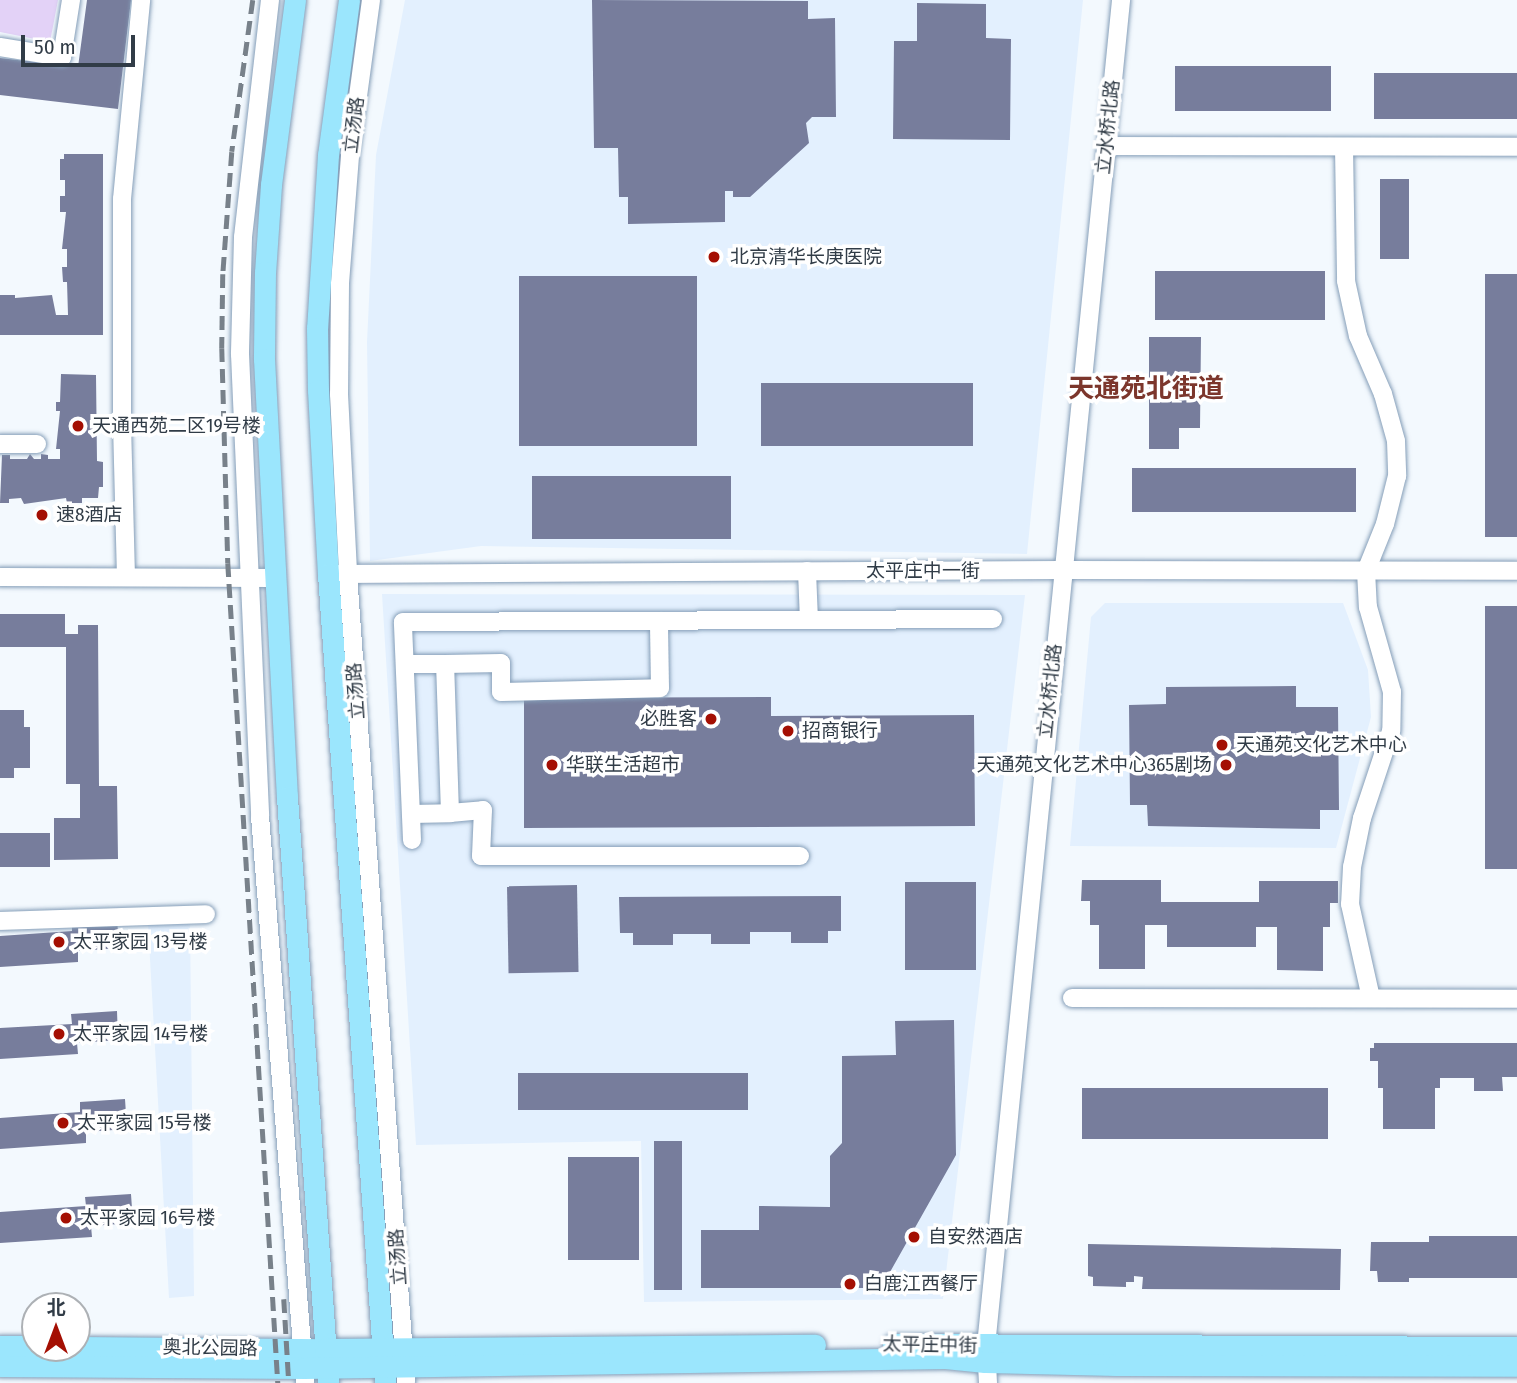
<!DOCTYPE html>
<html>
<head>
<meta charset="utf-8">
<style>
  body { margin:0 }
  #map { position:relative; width:1517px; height:1383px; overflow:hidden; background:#f3f9fe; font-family:"Fira Sans Condensed","Noto Sans SC",sans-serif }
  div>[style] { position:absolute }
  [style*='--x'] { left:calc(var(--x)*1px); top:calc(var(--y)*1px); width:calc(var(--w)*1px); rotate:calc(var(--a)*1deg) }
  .built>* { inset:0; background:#e3f0fe }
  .green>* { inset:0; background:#e3d2f7 }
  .building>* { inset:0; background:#777d9c; transform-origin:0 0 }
  .roads { filter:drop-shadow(0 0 2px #859eb8) drop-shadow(0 0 2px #859eb8) }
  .minor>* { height:18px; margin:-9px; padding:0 9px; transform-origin:9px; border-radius:9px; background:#fff }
  .major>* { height:21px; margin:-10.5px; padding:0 10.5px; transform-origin:10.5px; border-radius:10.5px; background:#9be6fd }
  .rail>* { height:4.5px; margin-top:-2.25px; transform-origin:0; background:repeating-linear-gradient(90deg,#78818a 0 14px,transparent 0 21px) }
  .dots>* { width:19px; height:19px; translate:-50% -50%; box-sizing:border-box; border:4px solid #fff; border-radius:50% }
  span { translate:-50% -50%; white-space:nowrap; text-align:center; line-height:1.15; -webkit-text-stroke:7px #fff; paint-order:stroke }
  .street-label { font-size:19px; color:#313c47 }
  .poi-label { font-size:19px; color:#313c47 }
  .left { translate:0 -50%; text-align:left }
  .right { translate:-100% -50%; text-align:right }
  .district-label { font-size:26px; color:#7c362c; font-weight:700 }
  .north { position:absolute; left:21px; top:1292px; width:70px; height:70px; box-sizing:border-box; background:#fff; border:2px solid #adb1b5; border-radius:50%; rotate:0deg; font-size:19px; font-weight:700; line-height:28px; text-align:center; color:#313c47 }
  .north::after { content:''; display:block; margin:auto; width:24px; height:32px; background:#a40f03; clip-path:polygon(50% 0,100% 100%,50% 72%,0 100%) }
  .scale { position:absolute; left:21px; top:35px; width:114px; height:32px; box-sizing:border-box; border:4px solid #313c47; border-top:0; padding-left:9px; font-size:21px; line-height:24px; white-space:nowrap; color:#313c47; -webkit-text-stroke:5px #fff; paint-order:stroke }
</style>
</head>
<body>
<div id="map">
  <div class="built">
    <i style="clip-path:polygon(405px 0,1083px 0,1027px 554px,481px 546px,370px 561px,367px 342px,376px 155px)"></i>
    <i style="clip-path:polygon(382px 594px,1025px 595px,943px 1299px,644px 1302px,641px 1141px,416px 1145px)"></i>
    <i style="clip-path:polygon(1105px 603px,1343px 603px,1368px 670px,1371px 717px,1336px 848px,1070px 846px,1091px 617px)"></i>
    <i style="clip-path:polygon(148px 923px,190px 923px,194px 1296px,169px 1298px)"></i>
  </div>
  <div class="green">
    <i style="clip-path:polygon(0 0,58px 0,50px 42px,0 32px)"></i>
  </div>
  <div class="building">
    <i style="clip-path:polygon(87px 0,131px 0,118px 109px,0 95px,0 58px,78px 67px)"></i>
    <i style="clip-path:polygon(592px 0,808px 1px,808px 19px,835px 18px,836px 117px,812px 117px,806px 123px,809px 143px,750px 197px,733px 197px,733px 191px,725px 191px,725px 222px,628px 224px,628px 197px,619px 197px,618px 148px,594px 148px)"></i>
    <i style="clip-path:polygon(917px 3px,986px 4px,986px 38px,1011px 39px,1010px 140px,893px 139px,894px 41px,917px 41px)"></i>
    <i style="left:1175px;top:66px;width:156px;height:45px"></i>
    <i style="left:1374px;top:73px;width:143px;height:46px"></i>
    <i style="clip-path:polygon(64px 154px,103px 154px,103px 335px,0 335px,0 295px,15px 295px,15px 298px,52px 295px,56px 315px,68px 315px,67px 282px,63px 282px,62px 267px,67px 267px,67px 249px,62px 249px,66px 212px,60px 212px,60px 196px,65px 196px,65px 180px,60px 180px,60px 159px,64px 159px)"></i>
    <i style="left:1380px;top:179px;width:29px;height:80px"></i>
    <i style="left:1155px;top:271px;width:170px;height:49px"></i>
    <i style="left:1485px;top:274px;width:32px;height:263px"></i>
    <i style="left:519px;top:276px;width:178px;height:170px"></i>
    <i style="clip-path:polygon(1149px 337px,1201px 337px,1200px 428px,1179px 428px,1179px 449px,1149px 449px)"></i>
    <i style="clip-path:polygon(61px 374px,96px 375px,97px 461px,103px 462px,103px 487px,99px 487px,98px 498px,82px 498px,82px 503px,67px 503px,66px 498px,24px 504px,21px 498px,9px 499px,9px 503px,0 503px,2px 455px,10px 455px,10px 459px,27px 459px,30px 454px,34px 459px,41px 459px,41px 454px,48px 455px,48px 459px,60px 459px,60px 449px,56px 449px,60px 411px,56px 411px,56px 402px,60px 402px)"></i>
    <i style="left:761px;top:383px;width:212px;height:63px"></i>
    <i style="left:1132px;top:468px;width:224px;height:44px"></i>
    <i style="left:532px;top:476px;width:199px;height:63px"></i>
    <i style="left:1485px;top:606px;width:32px;height:263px"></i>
    <i style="clip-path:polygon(0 614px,65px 614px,65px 634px,78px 634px,78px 625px,98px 625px,99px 786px,117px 786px,118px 859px,54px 860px,54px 818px,80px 818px,80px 784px,66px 784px,66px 647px,0 647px)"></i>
    <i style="clip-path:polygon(1296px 686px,1296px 707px,1338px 707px,1339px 810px,1320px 810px,1320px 829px,1148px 826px,1147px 805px,1130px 805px,1129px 705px,1166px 704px,1166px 687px)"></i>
    <i style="clip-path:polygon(771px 697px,771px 716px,974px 715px,975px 826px,524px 828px,524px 698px)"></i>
    <i style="clip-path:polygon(0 710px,24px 710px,24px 727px,30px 727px,30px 768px,14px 768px,14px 778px,0 778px)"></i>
    <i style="left:50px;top:833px;width:34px;height:50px;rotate:90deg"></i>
    <i style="clip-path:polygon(1082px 880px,1161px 880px,1161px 902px,1259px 902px,1259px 881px,1338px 881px,1338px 903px,1330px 903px,1330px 927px,1323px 927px,1323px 971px,1277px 970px,1277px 927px,1256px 927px,1256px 947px,1167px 947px,1167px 925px,1145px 925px,1145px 969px,1099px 969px,1099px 925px,1090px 925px,1090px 901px,1081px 901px)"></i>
    <i style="left:905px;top:882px;width:71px;height:88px"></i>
    <i style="left:577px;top:885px;width:87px;height:70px;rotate:89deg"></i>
    <i style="clip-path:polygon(841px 896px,841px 931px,828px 931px,828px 943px,791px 943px,791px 932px,750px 932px,750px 944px,711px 944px,711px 934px,673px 934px,673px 945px,633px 945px,633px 933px,620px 933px,619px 897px)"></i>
    <i style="clip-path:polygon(117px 918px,119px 948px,78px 951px,78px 962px,0 967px,0 936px,72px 931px,72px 922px)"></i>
    <i style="clip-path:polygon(117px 1011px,118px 1040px,77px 1043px,78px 1054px,0 1059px,0 1028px,72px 1024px,71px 1014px)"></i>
    <i style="clip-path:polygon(954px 1020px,956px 1155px,881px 1288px,701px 1288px,701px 1230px,759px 1230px,759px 1206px,830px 1207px,830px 1156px,842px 1143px,842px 1056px,896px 1055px,895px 1021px)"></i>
    <i style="clip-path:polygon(1374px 1043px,1517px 1043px,1517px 1077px,1502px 1077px,1503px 1091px,1474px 1091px,1474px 1078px,1440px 1078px,1440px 1088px,1435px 1088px,1435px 1129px,1383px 1129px,1383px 1088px,1378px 1088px,1378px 1061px,1370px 1061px,1370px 1048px,1374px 1048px)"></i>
    <i style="left:518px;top:1073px;width:230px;height:37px"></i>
    <i style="left:1328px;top:1088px;width:51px;height:246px;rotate:90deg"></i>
    <i style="clip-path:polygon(125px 1099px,127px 1129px,86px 1132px,86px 1143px,0 1149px,0 1118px,80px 1112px,80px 1102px)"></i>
    <i style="left:654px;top:1141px;width:28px;height:149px"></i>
    <i style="left:568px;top:1157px;width:71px;height:103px"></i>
    <i style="clip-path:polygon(131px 1194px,133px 1223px,91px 1226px,92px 1237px,0 1243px,0 1212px,86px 1206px,85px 1197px)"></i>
    <i style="clip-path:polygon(1429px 1236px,1517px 1236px,1517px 1278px,1409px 1278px,1409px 1282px,1378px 1282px,1377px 1271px,1370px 1271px,1371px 1242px,1429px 1242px)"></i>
    <i style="clip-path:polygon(1088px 1244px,1341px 1249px,1340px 1290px,1142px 1289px,1143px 1277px,1134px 1276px,1134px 1282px,1126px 1282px,1126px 1287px,1093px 1286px,1093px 1277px,1088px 1276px)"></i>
  </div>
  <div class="roads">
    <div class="minor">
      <i style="--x:270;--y:0;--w:239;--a:96.5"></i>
      <i style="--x:243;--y:237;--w:117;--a:91.5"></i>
      <i style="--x:240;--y:354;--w:462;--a:87.5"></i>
      <i style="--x:260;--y:816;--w:569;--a:85.46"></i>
      <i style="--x:371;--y:0;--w:157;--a:97.7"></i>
      <i style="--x:350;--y:156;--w:128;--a:94.5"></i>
      <i style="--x:340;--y:284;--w:110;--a:90.5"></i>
      <i style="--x:339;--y:394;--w:180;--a:87.1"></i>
      <i style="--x:348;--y:574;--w:811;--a:85.9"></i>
      <i style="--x:0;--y:47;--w:63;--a:9.2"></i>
      <i style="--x:62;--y:57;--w:58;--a:-81"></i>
      <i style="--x:1106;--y:146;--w:411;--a:0.1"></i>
      <i style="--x:1344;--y:147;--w:134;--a:89.1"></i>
      <i style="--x:1346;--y:281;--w:56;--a:77.7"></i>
      <i style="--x:1358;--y:336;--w:63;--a:66.7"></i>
      <i style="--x:1383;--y:394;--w:49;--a:74.5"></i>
      <i style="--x:1396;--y:441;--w:35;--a:88"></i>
      <i style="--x:1397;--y:476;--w:49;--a:104"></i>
      <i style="--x:1385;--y:524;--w:51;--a:112"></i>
      <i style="--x:1366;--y:571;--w:36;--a:87"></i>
      <i style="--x:1368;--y:607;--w:88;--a:74.2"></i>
      <i style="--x:1392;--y:692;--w:39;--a:91"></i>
      <i style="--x:1391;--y:731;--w:92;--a:108.4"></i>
      <i style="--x:1362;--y:818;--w:50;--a:101.5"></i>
      <i style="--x:1352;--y:867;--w:37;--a:93"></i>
      <i style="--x:1350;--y:904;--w:96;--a:77.4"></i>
      <i style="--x:0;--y:444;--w:37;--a:0"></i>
      <i style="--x:807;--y:571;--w:49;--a:87.7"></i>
      <i style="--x:339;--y:574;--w:722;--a:-0.32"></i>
      <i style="--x:1061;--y:570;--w:456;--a:0.1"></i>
      <i style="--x:0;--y:577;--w:273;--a:0.2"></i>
      <i style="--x:126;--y:577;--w:157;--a:-91.5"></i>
      <i style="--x:122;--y:420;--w:221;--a:-90"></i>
      <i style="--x:122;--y:199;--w:200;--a:-84.5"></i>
      <i style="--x:405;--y:664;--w:40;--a:0"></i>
      <i style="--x:450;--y:813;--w:33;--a:-5"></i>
      <i style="--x:483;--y:810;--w:46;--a:92.5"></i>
      <i style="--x:481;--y:856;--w:319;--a:0"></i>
      <i style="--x:411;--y:814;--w:39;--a:-1"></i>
      <i style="--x:450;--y:813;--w:149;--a:-91.9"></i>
      <i style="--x:445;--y:664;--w:56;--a:-1"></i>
      <i style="--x:501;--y:663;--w:29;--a:90"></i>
      <i style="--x:501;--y:692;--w:159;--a:-1.4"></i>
      <i style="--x:660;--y:688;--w:67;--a:-90.9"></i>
      <i style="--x:412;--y:840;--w:218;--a:-92.4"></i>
      <i style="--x:403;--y:622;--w:590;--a:-0.29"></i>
      <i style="--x:0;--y:921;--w:206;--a:-1.9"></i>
      <i style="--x:1072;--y:998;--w:445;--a:0.1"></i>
      <i style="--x:988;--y:1383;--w:37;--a:-93"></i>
      <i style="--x:986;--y:1346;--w:1353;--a:-84.27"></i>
    </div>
    <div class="major">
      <i style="--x:295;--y:0;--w:187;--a:97.4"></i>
      <i style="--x:271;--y:185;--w:87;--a:93.9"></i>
      <i style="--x:265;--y:272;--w:87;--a:90.7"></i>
      <i style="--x:264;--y:359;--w:439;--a:87"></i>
      <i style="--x:287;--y:797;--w:587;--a:86"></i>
      <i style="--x:349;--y:0;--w:156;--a:97.7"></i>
      <i style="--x:328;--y:155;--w:173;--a:93.6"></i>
      <i style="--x:317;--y:328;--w:62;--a:89.1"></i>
      <i style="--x:318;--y:390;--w:184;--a:86.9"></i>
      <i style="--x:328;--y:574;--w:811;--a:85.97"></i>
      <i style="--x:893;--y:1344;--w:624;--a:0.28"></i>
      <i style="--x:0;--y:1346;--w:35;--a:0"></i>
      <i style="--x:77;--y:1347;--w:248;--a:0.5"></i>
      <i style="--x:325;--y:1349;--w:490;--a:-0.5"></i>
      <i style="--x:0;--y:1366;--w:304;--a:0.4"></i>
      <i style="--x:304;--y:1368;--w:641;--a:-0.89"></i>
      <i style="--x:945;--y:1358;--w:40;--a:5.7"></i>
      <i style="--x:985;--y:1362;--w:131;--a:1.3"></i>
      <i style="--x:1116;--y:1365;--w:401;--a:0.1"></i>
    </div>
  </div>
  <div class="rail">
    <i style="--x:253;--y:0;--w:153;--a:97.9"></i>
    <i style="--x:232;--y:152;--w:122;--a:94.2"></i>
    <i style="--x:223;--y:274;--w:74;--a:90.8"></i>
    <i style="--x:222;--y:348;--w:215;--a:88.4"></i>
    <i style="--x:228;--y:563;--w:822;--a:86.51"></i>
    <i style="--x:284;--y:1299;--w:84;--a:86.6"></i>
  </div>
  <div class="dots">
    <i style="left:714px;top:257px;background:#a40f03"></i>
    <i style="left:78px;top:426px;background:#a40f03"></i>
    <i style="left:42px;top:515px;background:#a40f03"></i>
    <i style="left:711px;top:719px;background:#a40f03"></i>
    <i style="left:788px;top:731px;background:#a40f03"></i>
    <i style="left:1222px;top:745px;background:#a40f03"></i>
    <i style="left:552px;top:765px;background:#a40f03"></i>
    <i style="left:1226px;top:765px;background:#a40f03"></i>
    <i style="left:59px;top:942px;background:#a40f03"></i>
    <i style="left:59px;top:1034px;background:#a40f03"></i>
    <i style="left:63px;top:1123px;background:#a40f03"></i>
    <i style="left:66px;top:1218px;background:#a40f03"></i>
    <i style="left:914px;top:1237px;background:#a40f03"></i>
    <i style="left:850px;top:1284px;background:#a40f03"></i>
  </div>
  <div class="street-label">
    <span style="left:354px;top:125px;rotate:-83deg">立汤路</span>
    <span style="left:1108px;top:127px;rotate:-84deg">立水桥北路</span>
    <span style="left:923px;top:571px">太平庄中一街</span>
    <span style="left:356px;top:691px;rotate:-94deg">立汤路</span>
    <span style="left:1050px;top:691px;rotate:-84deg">立水桥北路</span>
    <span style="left:398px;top:1257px;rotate:-94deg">立汤路</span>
    <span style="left:930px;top:1345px;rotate:1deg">太平庄中街</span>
    <span style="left:210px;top:1348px;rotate:1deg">奥北公园路</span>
  </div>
  <div class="poi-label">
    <span class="left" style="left:730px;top:257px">北京清华长庚医院</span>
    <span class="left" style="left:92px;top:426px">天通西苑二区19号楼</span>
    <span class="left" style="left:56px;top:515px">速8酒店</span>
    <span class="right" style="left:697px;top:719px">必胜客</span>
    <span class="left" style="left:802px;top:731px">招商银行</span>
    <span class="left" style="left:1236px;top:745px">天通苑文化艺术中心</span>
    <span class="left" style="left:566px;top:765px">华联生活超市</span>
    <span class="right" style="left:1212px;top:765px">天通苑文化艺术中心365剧场</span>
    <span class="left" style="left:73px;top:942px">太平家园 13号楼</span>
    <span class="left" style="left:73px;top:1034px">太平家园 14号楼</span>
    <span class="left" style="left:77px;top:1123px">太平家园 15号楼</span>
    <span class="left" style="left:80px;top:1218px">太平家园 16号楼</span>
    <span class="left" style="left:928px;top:1237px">自安然酒店</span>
    <span class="left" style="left:864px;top:1284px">白鹿江西餐厅</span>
  </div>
  <div class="district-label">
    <span style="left:1146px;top:389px">天通苑北街道</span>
  </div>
  <div class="north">北</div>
  <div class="scale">50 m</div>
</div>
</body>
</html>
